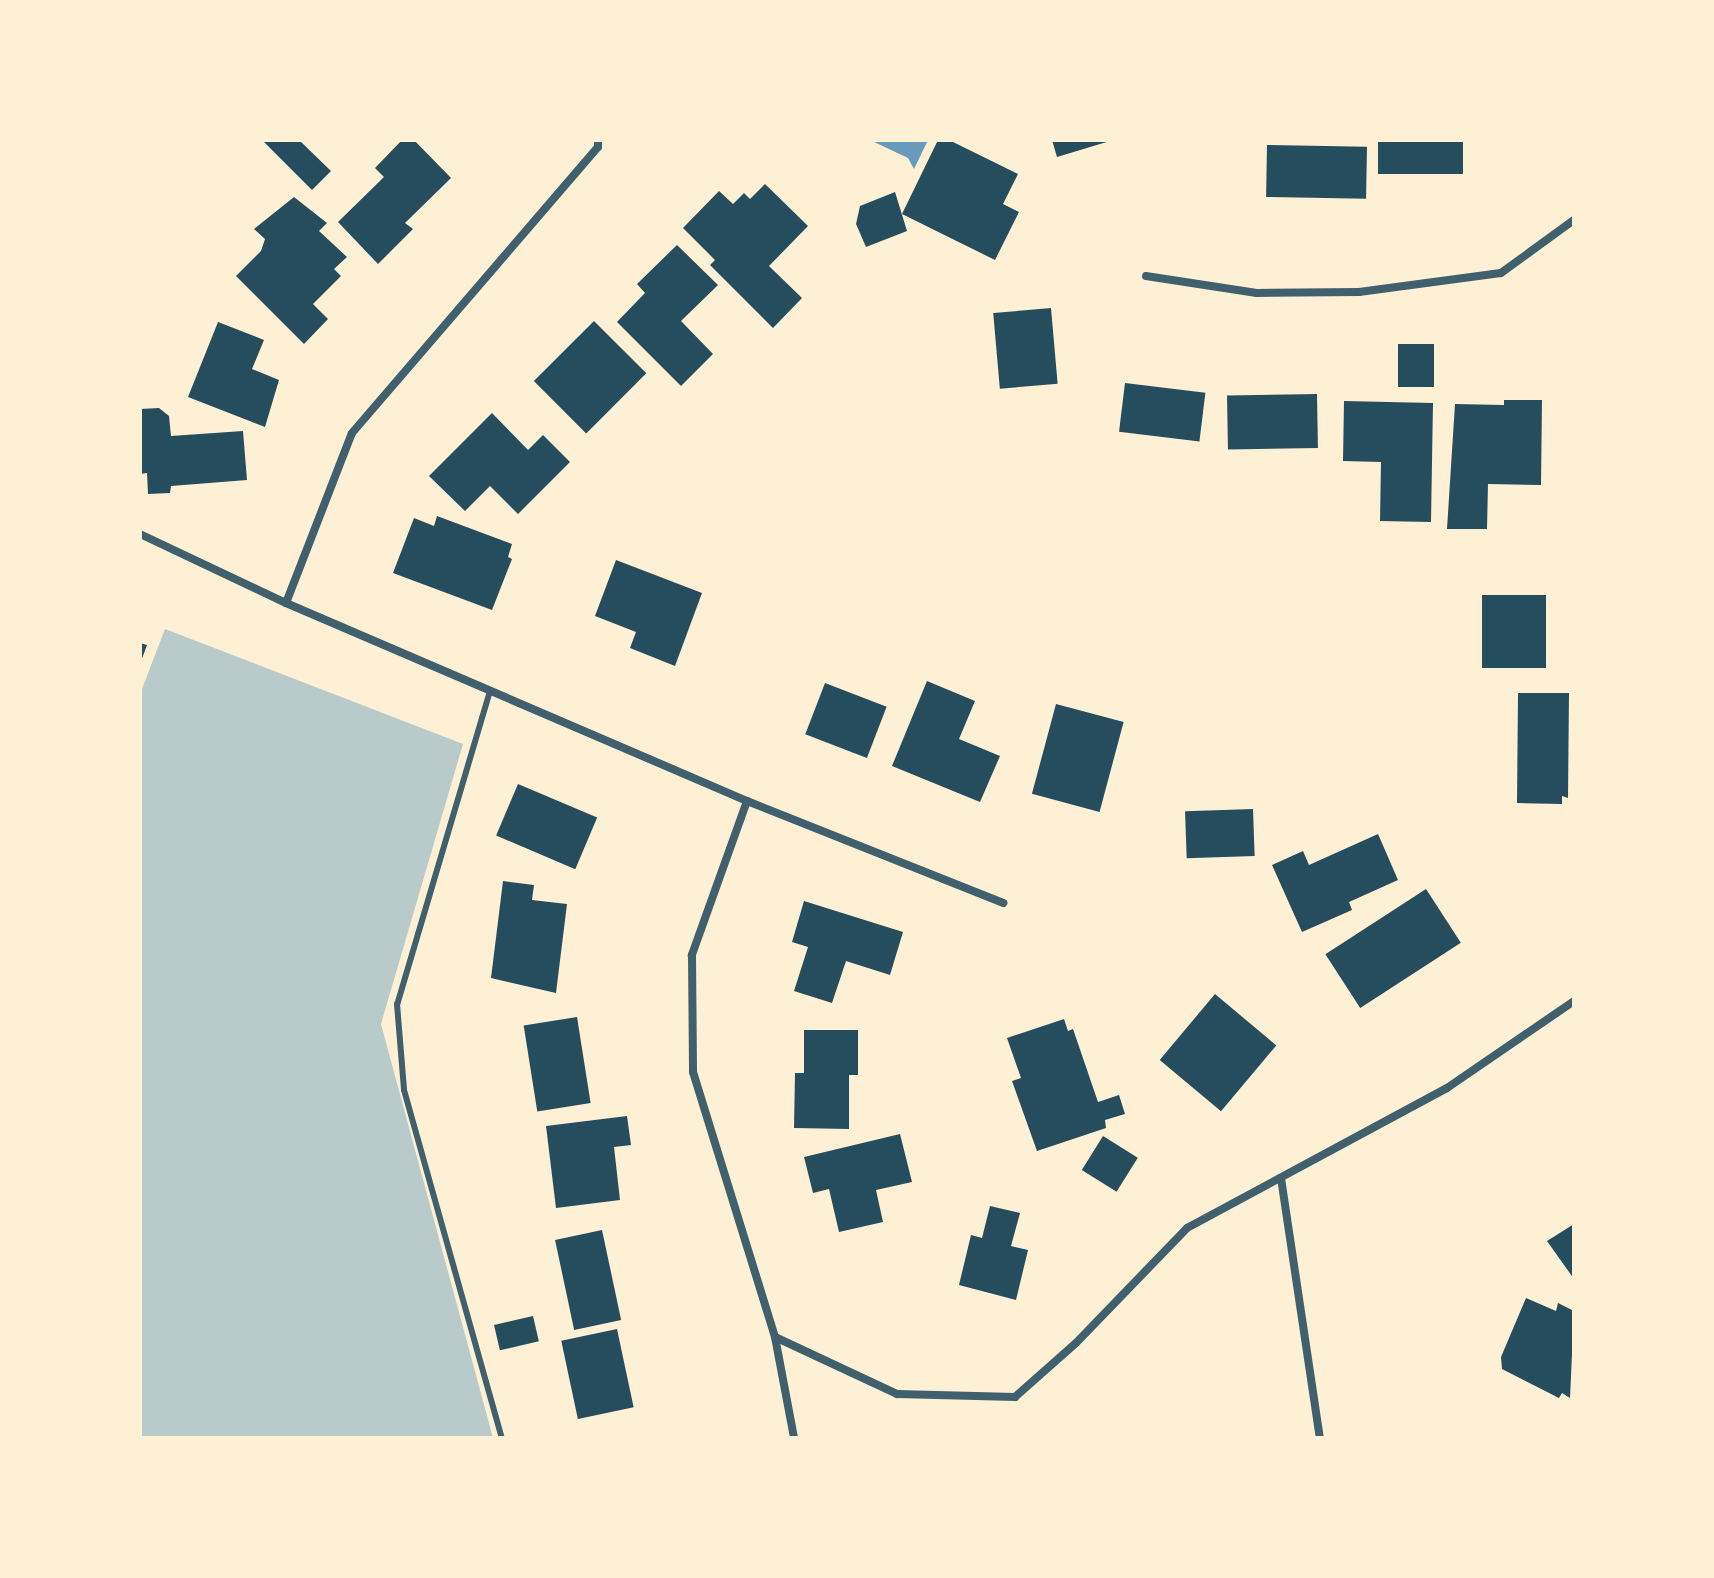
<!DOCTYPE html>
<html>
<head>
<meta charset="utf-8">
<style>
  body { margin:0 }
  #map { position:relative; width:1714px; height:1578px; overflow:hidden; background:#fdf0d5; font-family:Manrope,sans-serif }
  div>[style] { position:absolute }
  [style*='--x'] { left:calc(var(--x)*1px); top:calc(var(--y)*1px); width:calc(var(--w)*1px); rotate:calc(var(--a)*1deg) }
  .green>* { inset:0; background:#b9caca }
  .water>* { inset:0; background:#669bbc }
  .building>* { inset:0; background:#264d5e; transform-origin:0 0 }
  .service>* { height:6px; margin:-3px; padding:0 3px; transform-origin:3px; border-radius:3px; background:#3f606c }
  .minor>* { height:8px; margin:-4px; padding:0 4px; transform-origin:4px; border-radius:4px; background:#3f606c }
  span { translate:-50% -50%; white-space:nowrap; text-align:center; line-height:1.15; -webkit-text-stroke:7px #fdf0d5; paint-order:stroke }
  .frame { position:absolute; inset:0; border:142px solid #fdf0d5; pointer-events:none }
</style>
</head>
<body>
<div id="map">
  <div class="green">
    <i style="clip-path:polygon(165px 629px,463px 744px,381px 1024px,493px 1438px,140px 1438px,140px 694px)"></i>
  </div>
  <div class="water">
    <i style="clip-path:polygon(870px 140px,928px 140px,914px 169px,908px 158px)"></i>
  </div>
  <div class="building">
    <i style="clip-path:polygon(262px 140px,299px 140px,331px 171px,312px 190px)"></i>
    <i style="clip-path:polygon(402px 140px,414px 140px,451px 178px,405px 223px,413px 229px,378px 264px,338px 222px,384px 177px,375px 168px)"></i>
    <i style="clip-path:polygon(938px 140px,949px 140px,1018px 174px,1003px 204px,1019px 212px,995px 260px,902px 214px)"></i>
    <i style="clip-path:polygon(1052px 140px,1110px 140px,1110px 141px,1057px 157px)"></i>
    <i style="left:1378px;top:140px;width:85px;height:34px"></i>
    <i style="left:1267px;top:145px;width:100px;height:52px;rotate:1deg"></i>
    <i style="clip-path:polygon(765px 184px,808px 226px,769px 266px,802px 298px,773px 328px,710px 265px,715px 260px,683px 228px,719px 191px,733px 204px,744px 193px,750px 199px)"></i>
    <i style="clip-path:polygon(895px 192px,907px 231px,866px 247px,856px 224px,860px 206px)"></i>
    <i style="clip-path:polygon(294px 197px,327px 223px,319px 231px,347px 257px,334px 269px,341px 276px,313px 304px,328px 319px,304px 344px,236px 276px,261px 251px,265px 239px,254px 229px)"></i>
    <i style="clip-path:polygon(677px 245px,718px 285px,681px 321px,713px 354px,681px 386px,617px 322px,645px 293px,637px 284px)"></i>
    <i style="left:1051px;top:308px;width:76px;height:58px;rotate:85deg"></i>
    <i style="left:594px;top:321px;width:74px;height:85px;rotate:45deg"></i>
    <i style="clip-path:polygon(218px 322px,264px 340px,252px 369px,279px 380px,265px 427px,188px 397px)"></i>
    <i style="left:1398px;top:344px;width:36px;height:43px"></i>
    <i style="left:1125px;top:383px;width:81px;height:49px;rotate:7deg"></i>
    <i style="left:1317px;top:394px;width:54px;height:90px;rotate:89deg"></i>
    <i style="clip-path:polygon(1504px 400px,1542px 400px,1541px 485px,1488px 484px,1487px 529px,1447px 529px,1455px 404px,1504px 405px)"></i>
    <i style="clip-path:polygon(1344px 401px,1433px 403px,1431px 522px,1380px 521px,1381px 462px,1343px 461px)"></i>
    <i style="clip-path:polygon(159px 408px,169px 416px,171px 436px,243px 431px,247px 480px,171px 486px,170px 493px,148px 494px,147px 473px,140px 474px,140px 409px)"></i>
    <i style="clip-path:polygon(492px 413px,528px 450px,543px 435px,570px 462px,518px 514px,490px 486px,465px 511px,429px 476px)"></i>
    <i style="clip-path:polygon(437px 516px,512px 544px,508px 557px,512px 559px,492px 610px,393px 573px,414px 518px,434px 526px)"></i>
    <i style="clip-path:polygon(616px 560px,702px 593px,675px 666px,630px 648px,636px 632px,595px 616px)"></i>
    <i style="left:1482px;top:595px;width:64px;height:73px"></i>
    <i style="clip-path:polygon(140px 643px,147px 645px,140px 664px)"></i>
    <i style="clip-path:polygon(927px 681px,975px 701px,959px 739px,1000px 756px,980px 802px,892px 766px)"></i>
    <i style="left:825px;top:683px;width:66px;height:55px;rotate:21deg"></i>
    <i style="clip-path:polygon(1518px 693px,1569px 693px,1568px 798px,1562px 796px,1562px 804px,1517px 803px)"></i>
    <i style="left:1056px;top:704px;width:70px;height:93px;rotate:15deg"></i>
    <i style="left:518px;top:784px;width:86px;height:56px;rotate:23deg"></i>
    <i style="left:1253px;top:809px;width:47px;height:68px;rotate:88deg"></i>
    <i style="clip-path:polygon(1378px 834px,1398px 880px,1349px 902px,1352px 910px,1302px 932px,1272px 865px,1303px 851px,1309px 865px)"></i>
    <i style="clip-path:polygon(503px 881px,534px 885px,532px 900px,567px 904px,556px 993px,491px 978px)"></i>
    <i style="left:1426px;top:889px;width:64px;height:120px;rotate:57deg"></i>
    <i style="clip-path:polygon(804px 901px,903px 932px,890px 975px,846px 961px,832px 1003px,794px 991px,808px 947px,792px 942px)"></i>
    <i style="left:1215px;top:994px;width:80px;height:86px;rotate:40deg"></i>
    <i style="left:577px;top:1017px;width:87px;height:54px;rotate:81deg"></i>
    <i style="clip-path:polygon(1064px 1019px,1068px 1031px,1073px 1029px,1098px 1102px,1119px 1095px,1125px 1114px,1105px 1120px,1106px 1128px,1037px 1151px,1012px 1081px,1021px 1078px,1007px 1038px)"></i>
    <i style="clip-path:polygon(804px 1030px,858px 1030px,858px 1075px,849px 1075px,849px 1129px,794px 1128px,795px 1073px,804px 1073px)"></i>
    <i style="clip-path:polygon(627px 1116px,631px 1145px,614px 1147px,620px 1200px,556px 1208px,546px 1126px)"></i>
    <i style="clip-path:polygon(900px 1134px,912px 1182px,876px 1190px,883px 1222px,839px 1232px,829px 1189px,813px 1193px,804px 1157px)"></i>
    <i style="left:1103px;top:1136px;width:41px;height:40px;rotate:32deg"></i>
    <i style="clip-path:polygon(990px 1206px,1020px 1213px,1011px 1246px,1028px 1250px,1016px 1300px,959px 1285px,971px 1235px,982px 1238px)"></i>
    <i style="clip-path:polygon(1574px 1224px,1574px 1279px,1547px 1241px)"></i>
    <i style="left:602px;top:1230px;width:92px;height:48px;rotate:78deg"></i>
    <i style="clip-path:polygon(1526px 1298px,1556px 1311px,1558px 1303px,1574px 1311px,1570px 1398px,1562px 1393px,1559px 1398px,1502px 1369px,1501px 1357px)"></i>
    <i style="left:533px;top:1316px;width:26px;height:40px;rotate:77deg"></i>
    <i style="left:617px;top:1329px;width:80px;height:57px;rotate:78deg"></i>
  </div>
  <div class="service">
    <i style="--x:490;--y:691;--w:327;--a:106.5"></i>
    <i style="--x:397;--y:1004;--w:86;--a:85.3"></i>
    <i style="--x:404;--y:1090;--w:362;--a:74.3"></i>
  </div>
  <div class="minor">
    <i style="--x:1146;--y:276;--w:112;--a:8.7"></i>
    <i style="--x:1257;--y:293;--w:102;--a:-0.6"></i>
    <i style="--x:1359;--y:292;--w:143;--a:-7.6"></i>
    <i style="--x:1501;--y:273;--w:90;--a:-36"></i>
    <i style="--x:140;--y:534;--w:161;--a:25.3"></i>
    <i style="--x:286;--y:603;--w:502;--a:23.24"></i>
    <i style="--x:747;--y:801;--w:276;--a:21.7"></i>
    <i style="--x:286;--y:603;--w:182;--a:-68.8"></i>
    <i style="--x:352;--y:433;--w:377;--a:-49.3"></i>
    <i style="--x:598;--y:147;--w:7;--a:-90"></i>
    <i style="--x:747;--y:801;--w:164;--a:109.7"></i>
    <i style="--x:692;--y:955;--w:117;--a:89.5"></i>
    <i style="--x:693;--y:1072;--w:277;--a:72.8"></i>
    <i style="--x:775;--y:1337;--w:103;--a:79.3"></i>
    <i style="--x:1281;--y:1178;--w:263;--a:81.5"></i>
    <i style="--x:775;--y:1337;--w:135;--a:25"></i>
    <i style="--x:897;--y:1394;--w:118;--a:1.5"></i>
    <i style="--x:1015;--y:1397;--w:81;--a:-41.5"></i>
    <i style="--x:1076;--y:1343;--w:160;--a:-46"></i>
    <i style="--x:1187;--y:1228;--w:295;--a:-28.3"></i>
    <i style="--x:1447;--y:1088;--w:154;--a:-34.4"></i>
  </div>
  <div class="frame"></div>
</div>
</body>
</html>
